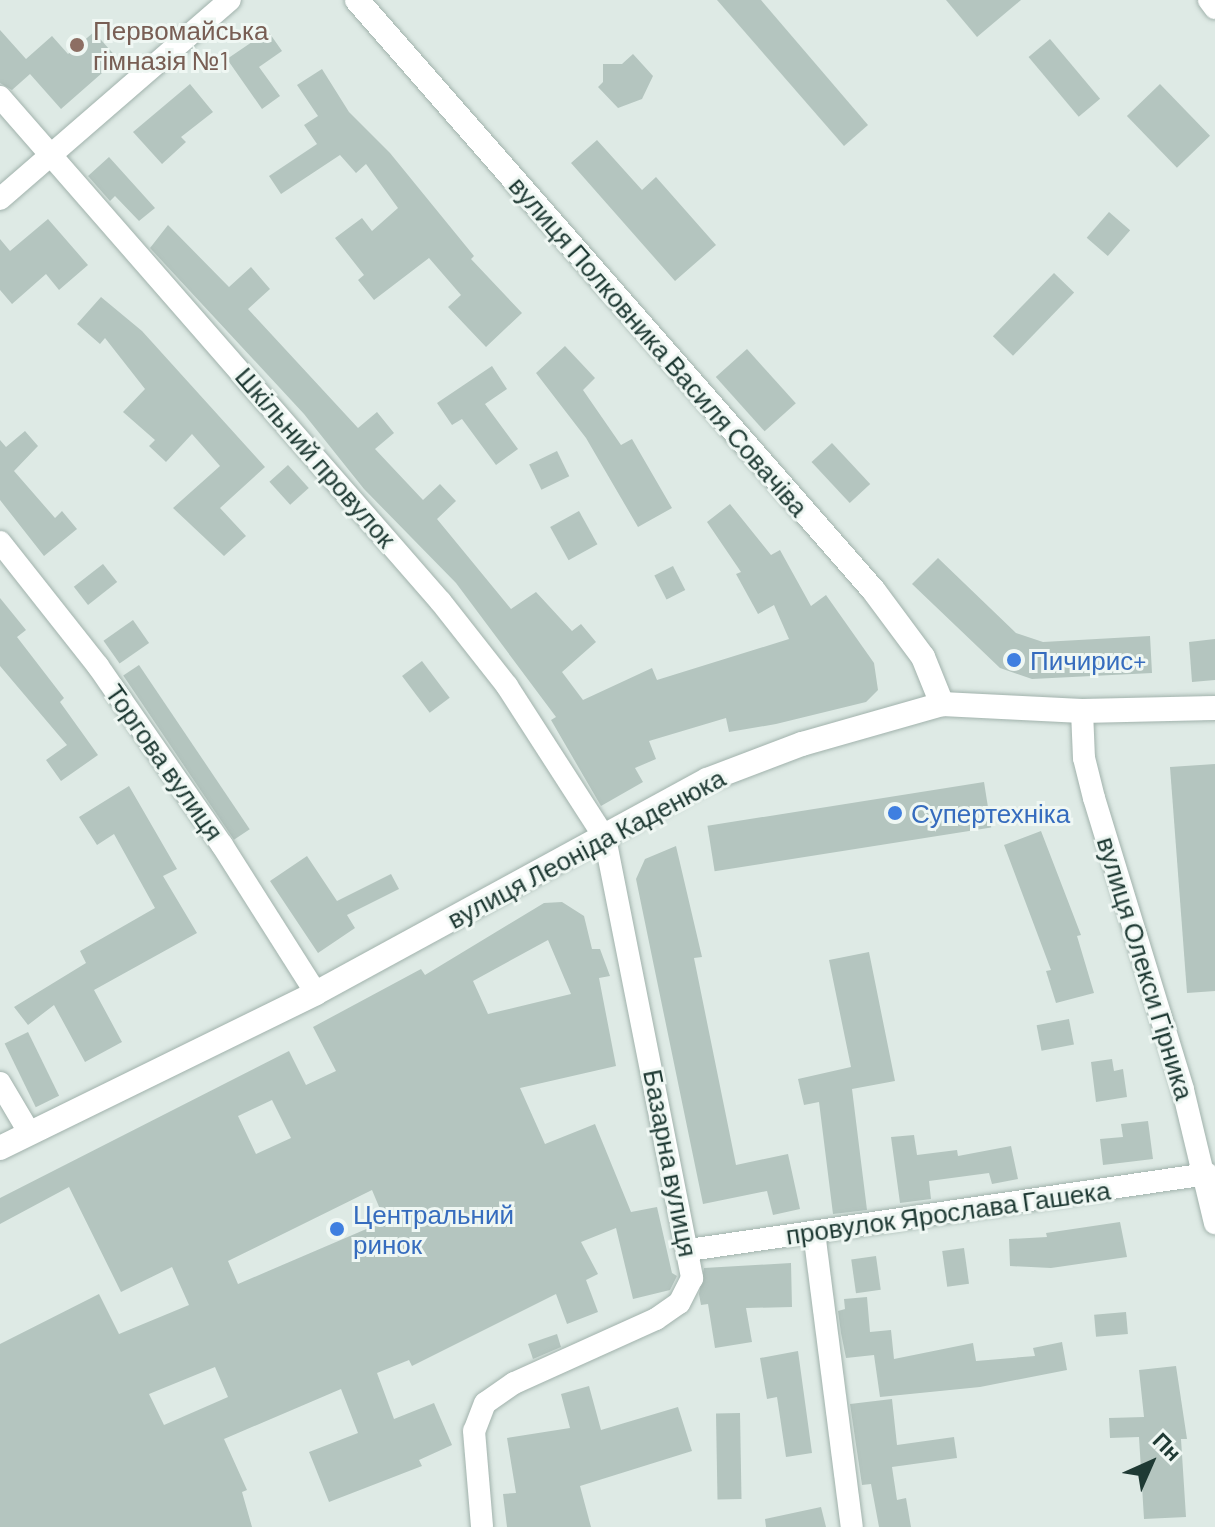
<!DOCTYPE html>
<html>
<head>
<meta charset="utf-8">
<style>
  body { margin:0 }
  #map { position:relative; width:1215px; height:1527px; overflow:hidden; background:#deeae5; font-family:Barlow,sans-serif }
  div>[style] { position:absolute }
  [style*='--x'] { left:calc(var(--x)*1px); top:calc(var(--y)*1px); width:calc(var(--w)*1px); rotate:calc(var(--a)*1deg) }
  .building>* { inset:0; background:#b4c5bf; transform-origin:0 0 }
  .roads { filter:drop-shadow(0 0 2px #a1b2ac) drop-shadow(0 0 2px #a1b2ac) }
  .street>* { height:22px; margin:-11px; padding:0 11px; transform-origin:11px; border-radius:11px; background:#fff }
  .secondary>* { height:24px; margin:-12px; padding:0 12px; transform-origin:12px; border-radius:12px; background:#fff }
  .dots>* { width:22px; height:22px; translate:-50% -50%; box-sizing:border-box; border:4px solid #eff7f3; border-radius:50% }
  span { translate:-50% -50%; white-space:nowrap; text-align:center; line-height:1.15; -webkit-text-stroke:6px #eff7f3; paint-order:stroke }
  .education-label { font-size:26px; color:#785e54 }
  .left { translate:0 -50%; text-align:left }
  .street-label { font-size:26px; color:#1f3a34 }
  .shop-label { font-size:26px; color:#366cbe }
  .north { position:absolute; left:1111px; top:1423px; width:80px; height:80px; -webkit-text-stroke:6px #eff7f3; paint-order:stroke; rotate:45deg; font-size:22px; font-weight:700; line-height:32px; text-align:center; color:#1f3a34 }
  .north::after { content:''; display:block; margin:auto; width:28px; height:36px; background:#1f3a34; clip-path:polygon(50% 0,100% 100%,50% 72%,0 100%) }
</style>
</head>
<body>
<div id="map">
  <div class="building">
    <i style="clip-path:polygon(717px 0,761px 0,868px 125px,844px 146px)"></i>
    <i style="clip-path:polygon(946px 0,1021px 0,977px 37px)"></i>
    <i style="clip-path:polygon(0 30px,26px 59px,52px 36px,68px 54px,94px 32px,118px 59px,61px 109px,30px 74px,12px 90px,0 83px)"></i>
    <i style="clip-path:polygon(268px 31px,282px 51px,259px 67px,280px 96px,262px 109px,227px 59px)"></i>
    <i style="left:1050px;top:39px;width:78px;height:28px;rotate:50deg"></i>
    <i style="clip-path:polygon(633px 54px,653px 76px,642px 99px,618px 108px,598px 87px,603px 82px,603px 64px,622px 64px)"></i>
    <i style="clip-path:polygon(322px 69px,349px 112px,390px 153px,474px 256px,471px 259px,522px 313px,486px 347px,448px 307px,461px 295px,429px 258px,374px 300px,358px 280px,364px 275px,335px 238px,362px 218px,372px 231px,398px 208px,366px 164px,356px 173px,340px 155px,281px 194px,269px 176px,317px 144px,304px 125px,318px 116px,297px 85px)"></i>
    <i style="clip-path:polygon(190px 84px,213px 112px,181px 137px,186px 142px,162px 164px,133px 132px)"></i>
    <i style="left:1160px;top:84px;width:72px;height:46px;rotate:46deg"></i>
    <i style="clip-path:polygon(597px 140px,642px 190px,656px 177px,716px 245px,675px 281px,571px 163px)"></i>
    <i style="clip-path:polygon(109px 157px,155px 208px,139px 221px,115px 196px,110px 201px,88px 176px)"></i>
    <i style="left:1109px;top:212px;width:28px;height:34px;rotate:41deg"></i>
    <i style="clip-path:polygon(48px 219px,88px 265px,59px 290px,46px 274px,12px 304px,0 290px,0 239px,10px 251px)"></i>
    <i style="clip-path:polygon(168px 225px,229px 287px,251px 267px,270px 289px,248px 309px,358px 428px,377px 412px,394px 433px,375px 449px,423px 500px,440px 484px,456px 501px,437px 519px,511px 609px,536px 592px,572px 631px,581px 624px,596px 642px,562px 672px,583px 700px,652px 668px,657px 680px,789px 639px,774px 605px,758px 614px,736px 574px,741px 572px,707px 522px,730px 504px,771px 555px,780px 550px,811px 606px,826px 595px,874px 663px,878px 690px,866px 702px,776px 724px,729px 732px,726px 718px,649px 741px,656px 759px,635px 768px,643px 782px,601px 806px,551px 720px,556px 717px,456px 583px,364px 489px,304px 414px,150px 248px)"></i>
    <i style="left:1054px;top:273px;width:28px;height:88px;rotate:44deg"></i>
    <i style="clip-path:polygon(101px 297px,142px 331px,265px 467px,220px 508px,246px 536px,224px 556px,173px 508px,220px 466px,192px 434px,166px 462px,149px 446px,155px 440px,123px 412px,145px 389px,105px 338px,100px 344px,77px 324px)"></i>
    <i style="clip-path:polygon(565px 346px,595px 378px,583px 390px,621px 445px,632px 439px,672px 508px,638px 527px,586px 438px,536px 373px)"></i>
    <i style="left:747px;top:349px;width:73px;height:42px;rotate:48deg"></i>
    <i style="clip-path:polygon(492px 366px,507px 389px,485px 404px,518px 449px,496px 465px,462px 419px,452px 425px,437px 403px)"></i>
    <i style="clip-path:polygon(25px 431px,38px 446px,14px 471px,55px 518px,62px 511px,77px 529px,44px 556px,0 500px,0 440px,6px 447px)"></i>
    <i style="left:832px;top:443px;width:56px;height:28px;rotate:47deg"></i>
    <i style="left:557px;top:451px;width:28px;height:31px;rotate:64deg"></i>
    <i style="left:288px;top:465px;width:31px;height:25px;rotate:48deg"></i>
    <i style="left:579px;top:511px;width:38px;height:33px;rotate:61deg"></i>
    <i style="clip-path:polygon(938px 558px,1016px 633px,1043px 642px,1150px 636px,1152px 673px,1032px 679px,1000px 668px,912px 584px)"></i>
    <i style="left:103px;top:564px;width:23px;height:37px;rotate:52deg"></i>
    <i style="left:673px;top:566px;width:27px;height:21px;rotate:63deg"></i>
    <i style="clip-path:polygon(0 598px,26px 630px,17px 637px,64px 698px,60px 702px,98px 755px,61px 781px,46px 760px,67px 745px,0 666px)"></i>
    <i style="left:133px;top:620px;width:28px;height:36px;rotate:55deg"></i>
    <i style="clip-path:polygon(1215px 639px,1215px 680px,1192px 682px,1189px 642px)"></i>
    <i style="left:422px;top:661px;width:46px;height:25px;rotate:53deg"></i>
    <i style="left:139px;top:665px;width:198px;height:19px;rotate:56deg"></i>
    <i style="clip-path:polygon(1215px 764px,1215px 991px,1187px 993px,1170px 767px)"></i>
    <i style="left:984px;top:782px;width:46px;height:280px;rotate:81deg"></i>
    <i style="clip-path:polygon(129px 786px,177px 869px,163px 876px,197px 933px,94px 990px,122px 1042px,85px 1062px,54px 1005px,28px 1025px,14px 1007px,86px 963px,80px 951px,155px 908px,114px 834px,97px 845px,79px 817px)"></i>
    <i style="clip-path:polygon(1041px 831px,1081px 935px,1077px 936px,1094px 993px,1056px 1003px,1046px 971px,1051px 970px,1004px 845px)"></i>
    <i style="clip-path:polygon(676px 846px,702px 957px,694px 958px,736px 1165px,788px 1154px,800px 1209px,773px 1215px,767px 1191px,703px 1204px,636px 879px,645px 859px)"></i>
    <i style="clip-path:polygon(307px 856px,337px 901px,391px 874px,399px 889px,347px 915px,355px 928px,318px 953px,270px 881px)"></i>
    <i style="clip-path:polygon(evenodd,562px 902px,584px 916px,592px 949px,600px 949px,610px 976px,599px 978px,616px 1066px,520px 1088px,545px 1144px,595px 1124px,631px 1212px,657px 1207px,672px 1273px,677px 1276px,670px 1290px,633px 1299px,616px 1228px,581px 1242px,598px 1274px,586px 1280px,598px 1312px,567px 1324px,556px 1294px,412px 1366px,409px 1360px,377px 1373px,394px 1419px,434px 1403px,452px 1445px,419px 1460px,422px 1466px,329px 1502px,309px 1452px,358px 1433px,341px 1389px,224px 1439px,247px 1490px,242px 1492px,252px 1527px,0 1527px,0 1344px,99px 1294px,119px 1334px,189px 1305px,172px 1267px,121px 1292px,69px 1187px,0 1224px,0 1198px,289px 1051px,306px 1085px,336px 1071px,313px 1027px,421px 969px,425px 975px,544px 903px,562px 902px,548px 940px,571px 994px,488px 1014px,473px 981px,548px 940px,562px 902px,272px 1100px,291px 1138px,256px 1154px,238px 1116px,272px 1100px,562px 902px,372px 1190px,385px 1221px,238px 1284px,228px 1261px,372px 1190px,562px 902px,215px 1367px,228px 1397px,164px 1425px,149px 1394px,215px 1367px)"></i>
    <i style="clip-path:polygon(869px 952px,895px 1081px,852px 1089px,867px 1210px,833px 1214px,819px 1102px,804px 1105px,798px 1079px,851px 1067px,829px 960px)"></i>
    <i style="left:1069px;top:1019px;width:26px;height:33px;rotate:79deg"></i>
    <i style="left:28px;top:1032px;width:71px;height:26px;rotate:64deg"></i>
    <i style="clip-path:polygon(1112px 1059px,1114px 1071px,1123px 1069px,1127px 1097px,1096px 1102px,1091px 1062px)"></i>
    <i style="clip-path:polygon(1148px 1121px,1153px 1159px,1103px 1165px,1100px 1139px,1123px 1137px,1121px 1124px)"></i>
    <i style="clip-path:polygon(914px 1135px,917px 1155px,957px 1150px,958px 1156px,1011px 1146px,1018px 1179px,992px 1184px,989px 1173px,929px 1181px,931px 1199px,900px 1203px,891px 1137px)"></i>
    <i style="clip-path:polygon(1120px 1222px,1127px 1257px,1051px 1268px,1010px 1266px,1009px 1239px,1047px 1237px,1046px 1233px)"></i>
    <i style="left:964px;top:1248px;width:36px;height:22px;rotate:82deg"></i>
    <i style="left:876px;top:1256px;width:34px;height:25px;rotate:82deg"></i>
    <i style="clip-path:polygon(791px 1263px,792px 1307px,746px 1308px,752px 1342px,715px 1348px,708px 1304px,701px 1305px,699px 1294px,704px 1268px)"></i>
    <i style="clip-path:polygon(867px 1297px,870px 1332px,891px 1330px,894px 1359px,973px 1343px,976px 1361px,1035px 1356px,1033px 1348px,1062px 1342px,1067px 1370px,980px 1387px,880px 1397px,874px 1355px,846px 1358px,841px 1333px,838px 1311px,845px 1309px,844px 1299px)"></i>
    <i style="left:1126px;top:1312px;width:22px;height:32px;rotate:85deg"></i>
    <i style="clip-path:polygon(557px 1334px,561px 1347px,533px 1359px,528px 1344px)"></i>
    <i style="clip-path:polygon(798px 1351px,812px 1453px,786px 1457px,777px 1397px,767px 1399px,760px 1358px)"></i>
    <i style="clip-path:polygon(1176px 1366px,1187px 1439px,1181px 1439px,1186px 1517px,1144px 1519px,1139px 1437px,1110px 1438px,1109px 1418px,1144px 1417px,1139px 1370px)"></i>
    <i style="clip-path:polygon(589px 1386px,601px 1430px,678px 1407px,692px 1451px,580px 1486px,591px 1527px,507px 1527px,503px 1494px,516px 1493px,507px 1438px,570px 1428px,561px 1394px)"></i>
    <i style="clip-path:polygon(892px 1399px,897px 1445px,954px 1437px,957px 1458px,892px 1467px,897px 1500px,906px 1498px,911px 1527px,879px 1527px,871px 1484px,862px 1485px,855px 1438px,850px 1404px)"></i>
    <i style="left:740px;top:1413px;width:86px;height:24px;rotate:89deg"></i>
    <i style="clip-path:polygon(821px 1507px,826px 1527px,766px 1527px,765px 1519px)"></i>
  </div>
  <div class="roads">
    <div class="street">
      <i style="--x:1209;--y:0;--w:10;--a:53"></i>
      <i style="--x:0;--y:97;--w:670;--a:48.87"></i>
      <i style="--x:441;--y:602;--w:107;--a:51.8"></i>
      <i style="--x:507;--y:686;--w:181;--a:57.2"></i>
      <i style="--x:605;--y:838;--w:449;--a:78.8"></i>
      <i style="--x:692;--y:1278;--w:28;--a:117"></i>
      <i style="--x:679;--y:1303;--w:28;--a:145"></i>
      <i style="--x:656;--y:1319;--w:156;--a:155.7"></i>
      <i style="--x:514;--y:1383;--w:35;--a:145"></i>
      <i style="--x:485;--y:1403;--w:30;--a:111"></i>
      <i style="--x:474;--y:1431;--w:96;--a:85.2"></i>
      <i style="--x:0;--y:199;--w:304;--a:-40.9"></i>
      <i style="--x:0;--y:542;--w:158;--a:51.7"></i>
      <i style="--x:98;--y:666;--w:218;--a:55.3"></i>
      <i style="--x:222;--y:845;--w:175;--a:57.6"></i>
      <i style="--x:1082;--y:711;--w:47;--a:87.6"></i>
      <i style="--x:1084;--y:758;--w:41;--a:76"></i>
      <i style="--x:1094;--y:798;--w:305;--a:73"></i>
      <i style="--x:1183;--y:1090;--w:137;--a:76.5"></i>
      <i style="--x:0;--y:1083;--w:57;--a:59.4"></i>
      <i style="--x:814;--y:1232;--w:297;--a:82.7"></i>
      <i style="--x:689;--y:1250;--w:524;--a:-8.35"></i>
    </div>
    <div class="secondary">
      <i style="--x:357;--y:0;--w:785;--a:48.82"></i>
      <i style="--x:874;--y:591;--w:82;--a:53.4"></i>
      <i style="--x:923;--y:657;--w:51;--a:68"></i>
      <i style="--x:0;--y:1148;--w:352;--a:-26.1"></i>
      <i style="--x:316;--y:993;--w:445;--a:-28.6"></i>
      <i style="--x:707;--y:780;--w:102;--a:-20.8"></i>
      <i style="--x:802;--y:744;--w:146;--a:-15.9"></i>
      <i style="--x:942;--y:704;--w:140;--a:2.9"></i>
      <i style="--x:1082;--y:711;--w:133;--a:-1.3"></i>
    </div>
  </div>
  <div class="dots">
    <i style="left:77px;top:45px;background:#8d6e63"></i>
    <i style="left:1014px;top:660px;background:#3f7fe0"></i>
    <i style="left:895px;top:813px;background:#3f7fe0"></i>
    <i style="left:337px;top:1229px;background:#3f7fe0"></i>
  </div>
  <div class="education-label">
    <span class="left" style="left:93px;top:45px">Первомайська<br>гімназія №1</span>
  </div>
  <div class="street-label">
    <span style="left:659px;top:346px;rotate:49deg">вулиця Полковника Василя Совачіва</span>
    <span style="left:316px;top:457px;rotate:49deg">Шкільний провулок</span>
    <span style="left:165px;top:762px;rotate:55deg">Торгова вулиця</span>
    <span style="left:586px;top:848px;rotate:-28deg">вулиця Леоніда Каденюка</span>
    <span style="left:1146px;top:968px;rotate:73deg">вулиця Олекси Гірника</span>
    <span style="left:671px;top:1163px;rotate:79deg">Базарна вулиця</span>
    <span style="left:948px;top:1212px;rotate:-8deg">провулок Ярослава Гашека</span>
  </div>
  <div class="shop-label">
    <span class="left" style="left:1030px;top:660px">Пичирис+</span>
    <span class="left" style="left:911px;top:813px">Супертехніка</span>
    <span class="left" style="left:353px;top:1229px">Центральний<br>ринок</span>
  </div>
  <div class="north">Пн</div>
</div>
</body>
</html>
